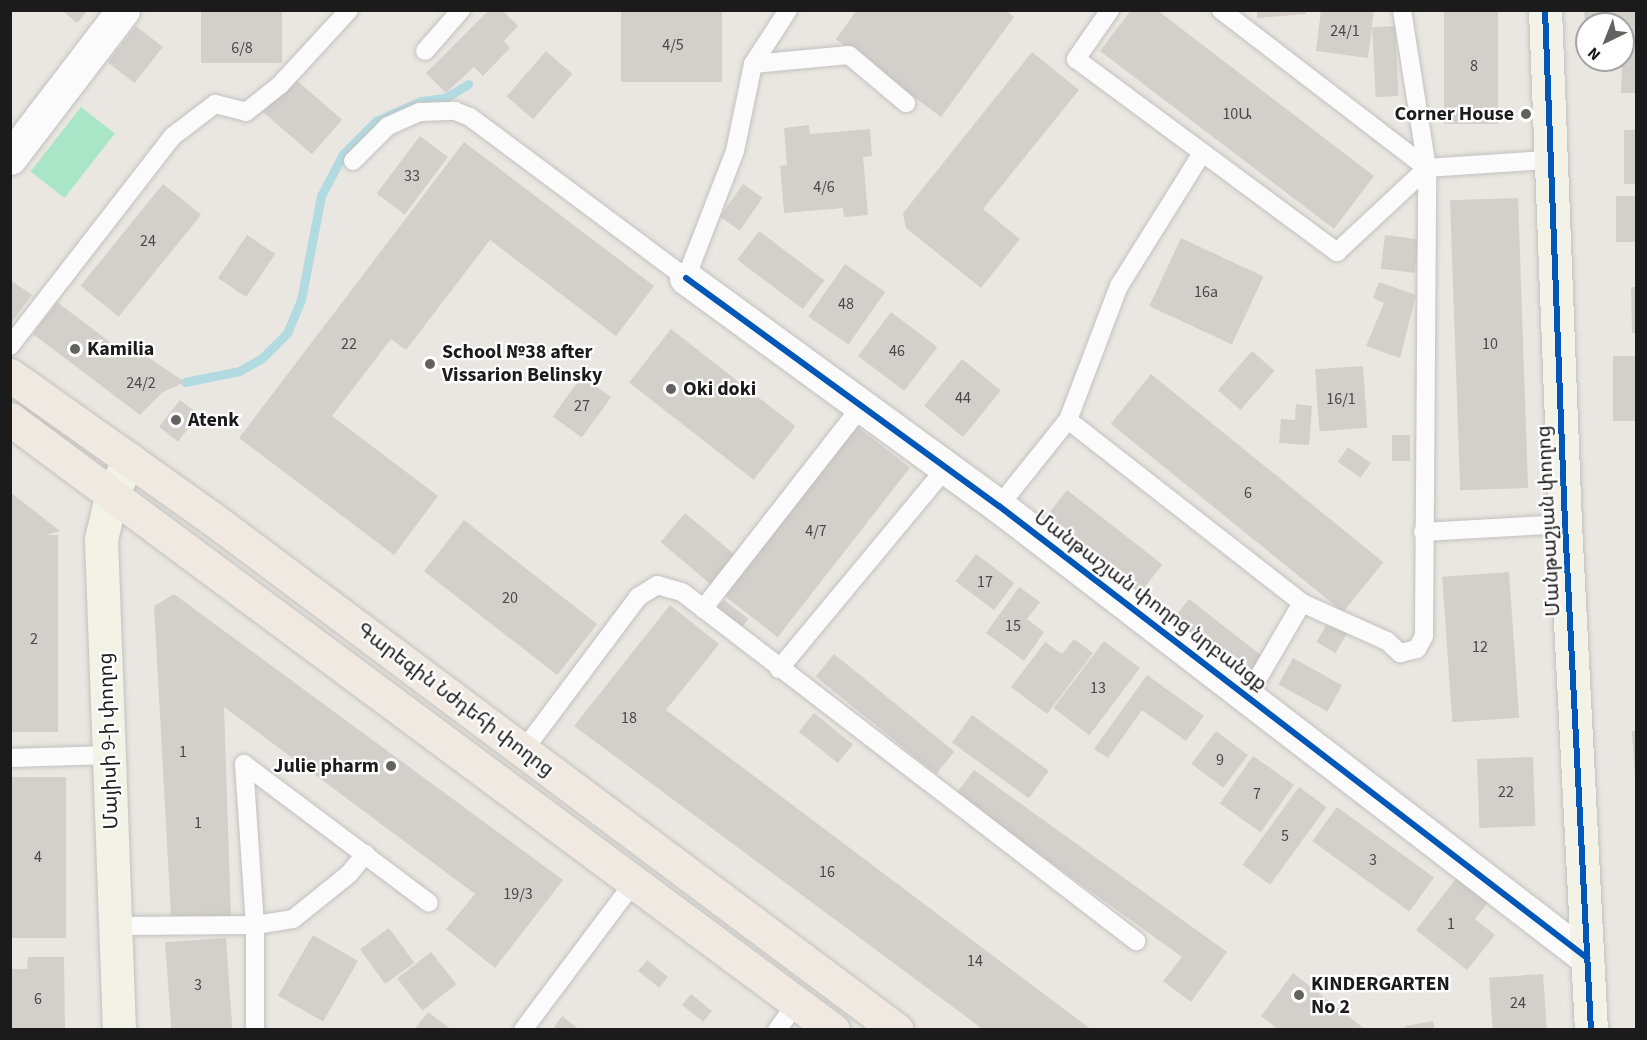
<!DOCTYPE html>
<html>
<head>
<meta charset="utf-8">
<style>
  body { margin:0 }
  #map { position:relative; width:1647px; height:1040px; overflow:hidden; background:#eae7e2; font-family:"Source Sans 3","Noto Sans Armenian",sans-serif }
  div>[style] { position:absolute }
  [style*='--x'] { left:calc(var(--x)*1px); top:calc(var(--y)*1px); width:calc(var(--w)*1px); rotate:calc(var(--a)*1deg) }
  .pitch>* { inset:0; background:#a9e6c7; transform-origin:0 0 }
  .stream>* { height:9px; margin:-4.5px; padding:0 4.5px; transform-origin:4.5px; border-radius:4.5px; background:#b2dbe1 }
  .building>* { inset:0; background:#d3cfcb; transform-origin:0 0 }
  .roads { filter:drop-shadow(0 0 2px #c2c1bf) drop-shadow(0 0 2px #c2c1bf) }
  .lane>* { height:18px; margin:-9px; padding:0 9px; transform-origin:9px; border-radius:9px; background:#fcfbfb }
  .street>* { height:33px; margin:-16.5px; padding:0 16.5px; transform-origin:16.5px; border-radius:16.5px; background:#fcfbfb }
  .secondary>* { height:33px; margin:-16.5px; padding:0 16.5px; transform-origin:16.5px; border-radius:16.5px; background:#f2f2e7 }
  .primary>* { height:33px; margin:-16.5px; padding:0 16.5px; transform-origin:16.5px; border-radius:16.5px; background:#f0e9e1 }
  .cycleway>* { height:6px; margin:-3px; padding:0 3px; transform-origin:3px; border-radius:3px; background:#0057b8 }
  .dots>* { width:16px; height:16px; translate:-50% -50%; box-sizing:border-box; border:3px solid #fff; border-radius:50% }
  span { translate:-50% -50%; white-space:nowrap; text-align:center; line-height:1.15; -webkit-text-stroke:4.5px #fff; paint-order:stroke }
  .number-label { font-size:16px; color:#4a4948 }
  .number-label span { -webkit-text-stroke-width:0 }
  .poi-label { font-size:20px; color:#1b1b1b; font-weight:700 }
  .right { translate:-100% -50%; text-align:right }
  .left { translate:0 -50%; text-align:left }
  .street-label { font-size:20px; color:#1b1b1b }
  .frame { position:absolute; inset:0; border:12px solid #1b1b1b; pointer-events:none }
  .north { position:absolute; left:1575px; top:12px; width:60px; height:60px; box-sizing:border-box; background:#fff; border:2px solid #a4a4a4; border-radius:50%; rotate:223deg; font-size:16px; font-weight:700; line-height:24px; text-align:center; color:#1b1b1b }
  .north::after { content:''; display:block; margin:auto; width:21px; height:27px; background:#636261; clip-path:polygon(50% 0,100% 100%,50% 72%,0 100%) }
</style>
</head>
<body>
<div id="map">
  <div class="pitch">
    <i style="left:81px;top:107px;width:43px;height:82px;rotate:38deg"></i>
  </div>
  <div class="stream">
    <i style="--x:185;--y:382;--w:55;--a:-11.5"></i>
    <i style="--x:239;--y:371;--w:25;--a:-29"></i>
    <i style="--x:261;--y:359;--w:37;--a:-45"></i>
    <i style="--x:287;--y:333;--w:36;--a:-67"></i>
    <i style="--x:301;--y:300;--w:106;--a:-79.1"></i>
    <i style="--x:321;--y:196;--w:47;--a:-62.4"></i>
    <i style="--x:343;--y:154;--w:47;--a:-45"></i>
    <i style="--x:376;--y:121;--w:49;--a:-24"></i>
    <i style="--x:421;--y:101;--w:24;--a:-7"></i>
    <i style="--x:445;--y:98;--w:27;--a:-31"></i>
  </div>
  <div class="building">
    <i style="clip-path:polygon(62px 10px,88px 10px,77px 23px)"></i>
    <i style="left:201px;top:10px;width:81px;height:53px"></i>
    <i style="clip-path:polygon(489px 10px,502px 10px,518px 26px,504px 41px,510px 48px,483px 76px,474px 67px,446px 93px,426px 73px)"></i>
    <i style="left:621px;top:10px;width:101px;height:72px"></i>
    <i style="clip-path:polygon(857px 10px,1006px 10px,1014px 17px,941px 117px,836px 39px)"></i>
    <i style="clip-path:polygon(1131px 10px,1157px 10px,1374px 176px,1334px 229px,1100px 51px)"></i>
    <i style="clip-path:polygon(1257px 10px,1306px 10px,1306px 14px,1257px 18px)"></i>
    <i style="clip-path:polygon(1321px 10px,1374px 10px,1368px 58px,1316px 51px)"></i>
    <i style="left:1444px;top:10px;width:54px;height:114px"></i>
    <i style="clip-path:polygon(1584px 10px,1636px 10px,1636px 43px,1623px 44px,1623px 24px,1585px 24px)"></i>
    <i style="left:136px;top:26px;width:34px;height:46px;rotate:38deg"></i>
    <i style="left:1395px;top:26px;width:70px;height:23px;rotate:87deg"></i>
    <i style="clip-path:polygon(1636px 46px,1636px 93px,1621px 93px,1623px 47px)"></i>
    <i style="left:546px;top:51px;width:35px;height:60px;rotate:41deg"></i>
    <i style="clip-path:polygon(1032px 52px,1079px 90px,983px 209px,1020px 239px,981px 288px,906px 228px,903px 213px)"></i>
    <i style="left:293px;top:77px;width:65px;height:46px;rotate:41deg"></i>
    <i style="clip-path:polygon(809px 125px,810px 134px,870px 129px,872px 156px,863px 157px,868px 215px,844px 217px,843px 208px,784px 213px,780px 166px,787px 165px,784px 128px)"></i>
    <i style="left:1624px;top:130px;width:12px;height:54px"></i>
    <i style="left:420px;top:136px;width:35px;height:72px;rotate:37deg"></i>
    <i style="clip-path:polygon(464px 142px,654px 286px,616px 336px,490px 240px,406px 350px,391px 339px,332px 416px,438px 496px,394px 555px,239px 438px)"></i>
    <i style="left:163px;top:184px;width:49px;height:131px;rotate:39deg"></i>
    <i style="left:743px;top:184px;width:24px;height:40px;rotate:35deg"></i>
    <i style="left:1616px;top:196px;width:20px;height:46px"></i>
    <i style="left:1518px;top:198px;width:290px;height:68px;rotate:88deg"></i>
    <i style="left:759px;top:231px;width:82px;height:36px;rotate:37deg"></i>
    <i style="left:247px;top:235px;width:34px;height:52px;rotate:34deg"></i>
    <i style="left:1385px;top:235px;width:34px;height:34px;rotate:7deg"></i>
    <i style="left:1181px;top:238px;width:91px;height:75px;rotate:25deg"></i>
    <i style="left:845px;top:264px;width:49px;height:64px;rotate:35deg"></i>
    <i style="clip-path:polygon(10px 280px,32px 295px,10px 324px)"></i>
    <i style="clip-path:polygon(1379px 282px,1416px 295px,1400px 358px,1366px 346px,1384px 303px,1373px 298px)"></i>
    <i style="clip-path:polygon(1631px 287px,1636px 287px,1636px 333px,1632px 333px)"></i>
    <i style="clip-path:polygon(57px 302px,123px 352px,137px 350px,185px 382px,163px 392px,140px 415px,33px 334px)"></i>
    <i style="left:891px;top:312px;width:58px;height:55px;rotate:37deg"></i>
    <i style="left:671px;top:329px;width:158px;height:68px;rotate:38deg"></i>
    <i style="left:1252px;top:351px;width:30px;height:52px;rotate:41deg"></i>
    <i style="left:1636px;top:356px;width:65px;height:23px;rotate:90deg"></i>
    <i style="left:962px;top:359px;width:50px;height:60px;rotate:39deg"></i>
    <i style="left:1363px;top:366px;width:62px;height:48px;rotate:86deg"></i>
    <i style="left:1151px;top:374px;width:299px;height:64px;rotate:39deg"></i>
    <i style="left:582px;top:376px;width:36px;height:50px;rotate:36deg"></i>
    <i style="left:180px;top:400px;width:24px;height:34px;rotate:38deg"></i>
    <i style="clip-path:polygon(1296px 404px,1312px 406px,1309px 445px,1279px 443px,1281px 419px,1295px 420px)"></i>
    <i style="left:854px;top:424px;width:71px;height:215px;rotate:38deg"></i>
    <i style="left:1392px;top:435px;width:18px;height:26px"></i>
    <i style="left:1348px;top:447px;width:28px;height:18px;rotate:35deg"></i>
    <i style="left:1067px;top:490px;width:121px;height:38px;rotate:38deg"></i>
    <i style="clip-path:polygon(10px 492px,60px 531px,10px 545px)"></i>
    <i style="left:685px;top:513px;width:67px;height:38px;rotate:40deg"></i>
    <i style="left:464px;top:520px;width:169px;height:65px;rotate:38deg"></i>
    <i style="left:58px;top:535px;width:197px;height:50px;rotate:90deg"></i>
    <i style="left:976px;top:554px;width:48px;height:34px;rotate:37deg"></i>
    <i style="left:1509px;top:572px;width:146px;height:67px;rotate:86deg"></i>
    <i style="clip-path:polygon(1019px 587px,1040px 602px,1027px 619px,1044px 632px,1024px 661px,986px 633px)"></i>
    <i style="clip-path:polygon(174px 594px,563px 880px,495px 968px,446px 929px,475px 894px,224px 707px,231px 918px,171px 916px,154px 606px)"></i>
    <i style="left:1189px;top:599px;width:96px;height:30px;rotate:38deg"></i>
    <i style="left:724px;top:600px;width:31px;height:14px;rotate:38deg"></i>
    <i style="clip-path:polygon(670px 605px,719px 644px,666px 710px,1092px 1030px,984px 1030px,574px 726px)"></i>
    <i style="left:1328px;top:622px;width:22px;height:23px;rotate:30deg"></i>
    <i style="clip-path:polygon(1074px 639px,1093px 653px,1047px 714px,1011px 687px,1045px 642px,1062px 654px)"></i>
    <i style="left:1104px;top:641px;width:45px;height:84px;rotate:37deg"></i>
    <i style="left:834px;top:654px;width:155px;height:29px;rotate:39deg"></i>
    <i style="left:1293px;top:658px;width:56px;height:30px;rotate:29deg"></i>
    <i style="clip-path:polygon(1147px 675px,1204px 716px,1186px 741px,1142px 710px,1108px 758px,1094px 749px)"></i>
    <i style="left:814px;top:713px;width:50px;height:24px;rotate:39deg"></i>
    <i style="left:972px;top:715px;width:95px;height:34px;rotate:36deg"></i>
    <i style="left:1216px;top:731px;width:40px;height:41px;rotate:37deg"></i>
    <i style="clip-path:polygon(1632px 731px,1636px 731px,1636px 778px,1635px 779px)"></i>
    <i style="left:1253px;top:756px;width:50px;height:58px;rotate:35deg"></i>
    <i style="left:1533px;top:757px;width:69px;height:56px;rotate:88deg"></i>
    <i style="clip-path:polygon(974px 770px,1227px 952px,1191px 1002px,1163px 981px,1182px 957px,956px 794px)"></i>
    <i style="left:10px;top:777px;width:56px;height:161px"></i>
    <i style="left:1299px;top:787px;width:34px;height:96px;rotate:36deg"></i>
    <i style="left:1337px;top:807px;width:120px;height:42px;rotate:36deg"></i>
    <i style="clip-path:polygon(1458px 876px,1489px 901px,1475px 919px,1495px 935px,1467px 970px,1416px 930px)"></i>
    <i style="left:389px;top:928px;width:43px;height:36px;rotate:54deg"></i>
    <i style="left:313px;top:935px;width:52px;height:70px;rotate:30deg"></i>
    <i style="left:226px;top:938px;width:92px;height:61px;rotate:86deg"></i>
    <i style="left:431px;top:952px;width:41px;height:43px;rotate:52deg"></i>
    <i style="clip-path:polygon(28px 957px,64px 957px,65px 1030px,10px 1030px,10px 969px,27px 969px)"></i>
    <i style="left:647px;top:960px;width:27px;height:14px;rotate:39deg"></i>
    <i style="clip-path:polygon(1293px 973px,1366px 1030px,1279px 1030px,1261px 1016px)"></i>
    <i style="left:1543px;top:974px;width:56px;height:54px;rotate:86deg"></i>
    <i style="left:691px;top:994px;width:27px;height:14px;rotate:39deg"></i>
    <i style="clip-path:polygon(428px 1012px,452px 1030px,414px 1030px)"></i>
    <i style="clip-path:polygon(562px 1016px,580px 1030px,552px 1030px)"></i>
    <i style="clip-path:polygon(1433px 1021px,1435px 1030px,1406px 1030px,1405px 1026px)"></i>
  </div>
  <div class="roads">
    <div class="lane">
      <i style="--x:1110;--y:10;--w:60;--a:124.8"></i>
      <i style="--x:1076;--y:59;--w:325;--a:36.5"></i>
      <i style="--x:1337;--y:252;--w:123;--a:-43"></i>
      <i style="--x:1221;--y:10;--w:260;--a:37.5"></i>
      <i style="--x:1427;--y:168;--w:122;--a:-3.8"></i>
      <i style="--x:425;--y:51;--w:55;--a:-48.7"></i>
      <i style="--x:753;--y:64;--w:96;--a:-5.4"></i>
      <i style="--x:849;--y:55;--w:75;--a:40.1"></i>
      <i style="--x:353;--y:161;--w:49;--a:-45"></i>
      <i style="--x:388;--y:126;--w:35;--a:-24"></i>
      <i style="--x:420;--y:112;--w:35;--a:-2"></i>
      <i style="--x:455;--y:111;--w:16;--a:22"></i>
      <i style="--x:470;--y:117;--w:269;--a:36.7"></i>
      <i style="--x:686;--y:278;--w:136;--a:-68.9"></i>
      <i style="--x:735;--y:151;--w:89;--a:-78.3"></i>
      <i style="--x:753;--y:64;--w:64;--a:-57.1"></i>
      <i style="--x:10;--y:346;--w:266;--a:-52.2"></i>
      <i style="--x:173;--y:136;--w:53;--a:-37.3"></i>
      <i style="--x:215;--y:104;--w:32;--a:14"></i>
      <i style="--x:246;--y:112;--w:43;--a:-38.5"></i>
      <i style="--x:280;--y:85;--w:102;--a:-47.4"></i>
      <i style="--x:1068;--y:420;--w:297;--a:38"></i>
      <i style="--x:1302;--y:603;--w:93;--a:24.1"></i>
      <i style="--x:1387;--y:641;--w:18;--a:43"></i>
      <i style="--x:1400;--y:653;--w:17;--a:-13"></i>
      <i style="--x:1417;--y:649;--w:15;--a:-62"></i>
      <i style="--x:1424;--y:636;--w:468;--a:-89.6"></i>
      <i style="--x:1427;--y:168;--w:160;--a:-99"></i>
      <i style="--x:999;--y:506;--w:110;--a:-51.3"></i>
      <i style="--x:1068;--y:420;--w:143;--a:-69.2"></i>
      <i style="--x:1119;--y:286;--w:157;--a:-58"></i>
      <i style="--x:1423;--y:532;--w:142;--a:-3.2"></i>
      <i style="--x:703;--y:609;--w:260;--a:-52"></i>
      <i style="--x:779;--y:669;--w:261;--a:-50.3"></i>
      <i style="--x:1247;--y:697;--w:109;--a:-59.7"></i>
      <i style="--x:523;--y:751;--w:192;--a:-53.2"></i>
      <i style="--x:638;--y:597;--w:22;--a:-32"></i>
      <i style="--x:657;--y:585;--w:26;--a:16"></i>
      <i style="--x:682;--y:592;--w:573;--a:37.55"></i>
      <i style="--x:10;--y:758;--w:100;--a:-1.7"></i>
      <i style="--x:244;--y:764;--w:161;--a:86.1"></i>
      <i style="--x:255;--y:925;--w:105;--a:90"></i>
      <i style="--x:244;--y:764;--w:231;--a:36.9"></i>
      <i style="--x:116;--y:926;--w:139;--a:-0.4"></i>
      <i style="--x:255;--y:925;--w:38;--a:-9"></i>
      <i style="--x:293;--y:919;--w:72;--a:-38.8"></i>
      <i style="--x:349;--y:874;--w:26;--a:-51"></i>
      <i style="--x:523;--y:1030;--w:185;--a:-53.1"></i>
      <i style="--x:777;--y:1030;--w:34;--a:-54"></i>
    </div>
    <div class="street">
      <i style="--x:10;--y:158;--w:186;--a:-52.6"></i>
      <i style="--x:686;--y:278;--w:387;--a:36.1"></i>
      <i style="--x:999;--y:506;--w:742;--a:37.55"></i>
    </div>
    <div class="secondary">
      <i style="--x:1545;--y:10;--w:514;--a:87.77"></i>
      <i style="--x:1565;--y:524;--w:507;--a:87.06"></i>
      <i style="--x:119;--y:1030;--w:491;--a:-92.1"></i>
      <i style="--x:101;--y:539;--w:47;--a:-76.6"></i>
      <i style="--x:112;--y:493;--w:38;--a:-62"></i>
    </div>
    <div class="primary">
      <i style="--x:10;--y:375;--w:245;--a:35.4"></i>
      <i style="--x:210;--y:517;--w:857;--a:36.75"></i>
      <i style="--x:10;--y:419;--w:1025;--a:36.59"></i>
    </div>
  </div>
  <div class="cycleway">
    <i style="--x:1545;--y:10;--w:514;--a:87.77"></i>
    <i style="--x:1565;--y:524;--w:507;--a:87.06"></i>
    <i style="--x:686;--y:278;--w:387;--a:36.1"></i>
    <i style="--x:999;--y:506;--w:742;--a:37.55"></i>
  </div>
  <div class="dots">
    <i style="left:1526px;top:114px;background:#636261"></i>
    <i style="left:75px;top:349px;background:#636261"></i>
    <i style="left:430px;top:364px;background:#636261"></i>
    <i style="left:671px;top:389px;background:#636261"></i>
    <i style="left:176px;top:420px;background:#636261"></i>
    <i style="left:391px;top:766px;background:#636261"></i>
    <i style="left:1299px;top:995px;background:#636261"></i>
  </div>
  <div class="number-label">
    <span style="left:1345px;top:31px">24/1</span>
    <span style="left:673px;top:45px">4/5</span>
    <span style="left:242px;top:48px">6/8</span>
    <span style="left:1474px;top:66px">8</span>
    <span style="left:1237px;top:114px">10Ա</span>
    <span style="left:412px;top:176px">33</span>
    <span style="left:824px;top:187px">4/6</span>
    <span style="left:148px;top:241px">24</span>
    <span style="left:1206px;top:292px">16a</span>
    <span style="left:846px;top:304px">48</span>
    <span style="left:349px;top:344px">22</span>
    <span style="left:1490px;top:344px">10</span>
    <span style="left:897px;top:351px">46</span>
    <span style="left:141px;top:383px">24/2</span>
    <span style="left:963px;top:398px">44</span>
    <span style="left:1341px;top:399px">16/1</span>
    <span style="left:582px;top:406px">27</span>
    <span style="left:1248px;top:493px">6</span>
    <span style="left:816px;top:531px">4/7</span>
    <span style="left:985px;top:582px">17</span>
    <span style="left:510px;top:598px">20</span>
    <span style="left:1013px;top:626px">15</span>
    <span style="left:34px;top:639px">2</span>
    <span style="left:1480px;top:647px">12</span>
    <span style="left:1098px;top:688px">13</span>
    <span style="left:629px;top:718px">18</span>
    <span style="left:183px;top:752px">1</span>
    <span style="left:1220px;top:760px">9</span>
    <span style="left:1506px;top:792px">22</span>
    <span style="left:1257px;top:794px">7</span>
    <span style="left:198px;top:823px">1</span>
    <span style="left:1285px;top:836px">5</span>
    <span style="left:38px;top:857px">4</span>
    <span style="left:1373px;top:860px">3</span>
    <span style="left:827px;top:872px">16</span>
    <span style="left:518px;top:894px">19/3</span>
    <span style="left:1451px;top:924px">1</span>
    <span style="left:975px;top:961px">14</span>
    <span style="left:198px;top:985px">3</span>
    <span style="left:38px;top:999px">6</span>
    <span style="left:1518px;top:1003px">24</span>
  </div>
  <div class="poi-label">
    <span class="right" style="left:1514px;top:114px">Corner House</span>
    <span class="left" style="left:87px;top:349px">Kamilia</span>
    <span class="left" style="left:442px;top:364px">School №38 after<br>Vissarion Belinsky</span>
    <span class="left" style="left:683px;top:389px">Oki doki</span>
    <span class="left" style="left:188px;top:420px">Atenk</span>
    <span class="right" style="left:379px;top:766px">Julie pharm</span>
    <span class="left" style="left:1311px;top:996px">KINDERGARTEN<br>No 2</span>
  </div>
  <div class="street-label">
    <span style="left:1549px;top:521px;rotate:-93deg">Մանթաշյան փողոց</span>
    <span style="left:1150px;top:601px;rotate:37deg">Մանթաշյան փողոց նրբանցք</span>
    <span style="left:455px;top:700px;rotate:37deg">Գարեգին Նժդեհի փողոց</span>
    <span style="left:109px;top:741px;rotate:-92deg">Մայիսի 9-ի փողոց</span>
  </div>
  <div class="frame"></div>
  <div class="north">N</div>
</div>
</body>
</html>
